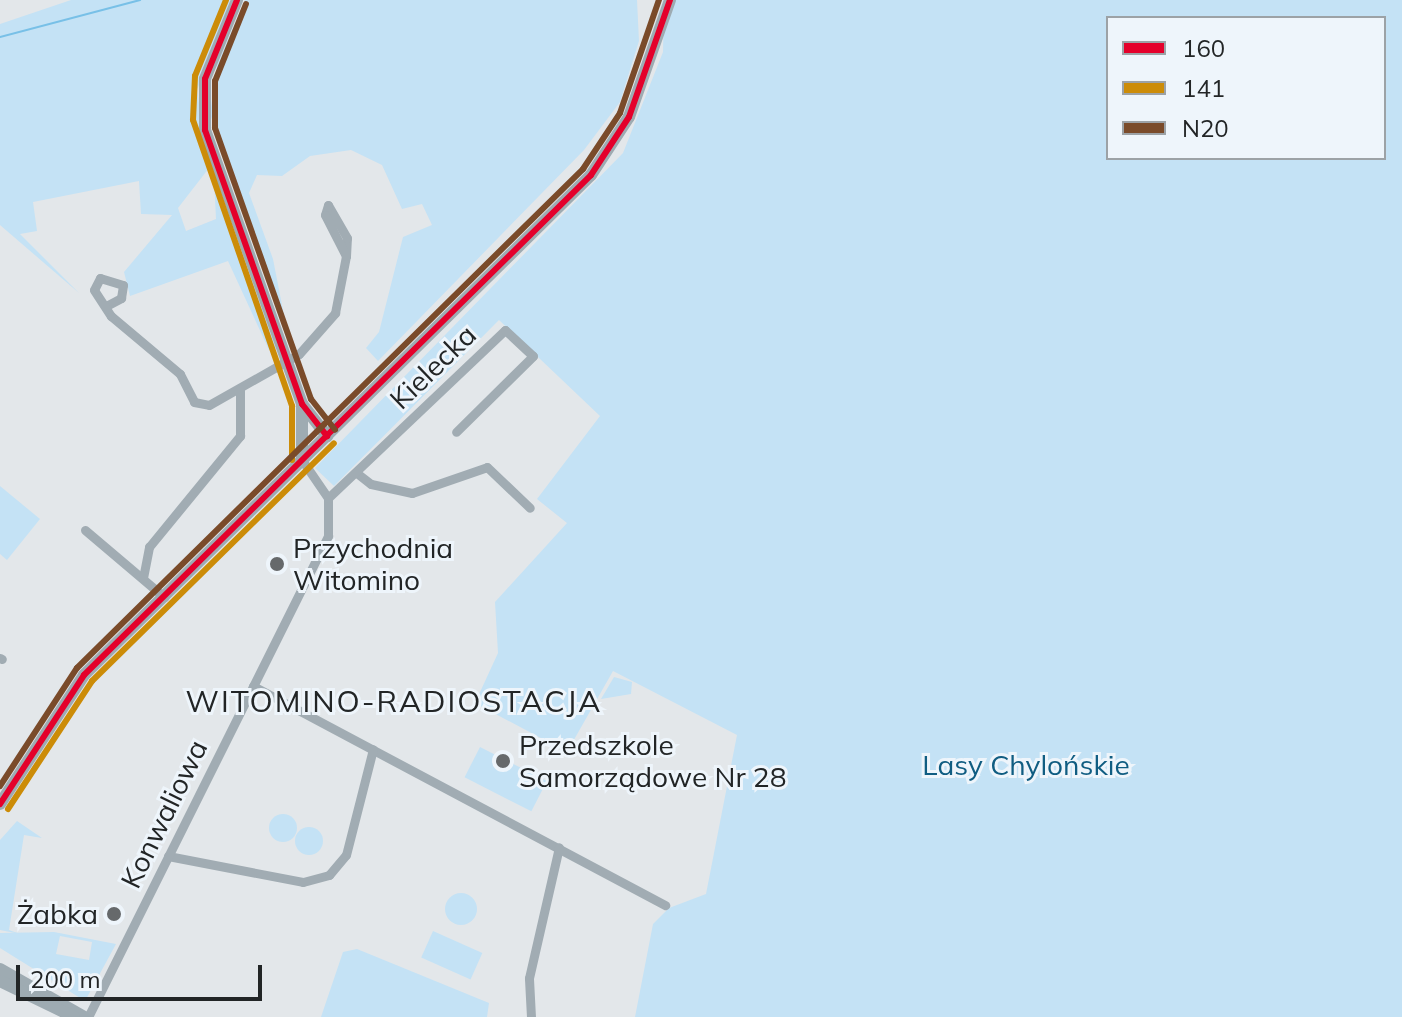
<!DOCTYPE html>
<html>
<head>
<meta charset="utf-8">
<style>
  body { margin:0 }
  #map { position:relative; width:1402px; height:1017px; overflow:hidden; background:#e3e7ea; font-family:Mulish,sans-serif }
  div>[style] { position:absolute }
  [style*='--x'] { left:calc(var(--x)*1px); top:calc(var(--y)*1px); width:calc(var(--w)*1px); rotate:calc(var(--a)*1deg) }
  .green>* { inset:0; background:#c4e2f5; transform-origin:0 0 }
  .round { border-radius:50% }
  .stream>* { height:2px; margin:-1px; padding:0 1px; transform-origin:1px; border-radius:1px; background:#78c0e7 }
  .street>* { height:9px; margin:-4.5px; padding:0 4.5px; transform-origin:4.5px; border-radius:4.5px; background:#a1acb3 }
  .secondary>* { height:12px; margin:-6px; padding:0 6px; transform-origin:6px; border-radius:6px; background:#9eabb2 }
  .bus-1>* { height:6px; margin:-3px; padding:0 3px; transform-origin:3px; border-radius:3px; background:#e4002b }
  .bus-2>* { height:6px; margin:-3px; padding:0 3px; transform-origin:3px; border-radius:3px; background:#cc8c08 }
  .bus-3>* { height:6px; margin:-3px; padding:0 3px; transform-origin:3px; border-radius:3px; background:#7a4b2a }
  .dots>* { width:22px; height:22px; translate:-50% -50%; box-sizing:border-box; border:4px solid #eef5fb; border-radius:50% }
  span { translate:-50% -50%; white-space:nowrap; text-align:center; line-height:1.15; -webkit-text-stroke:6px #eef5fb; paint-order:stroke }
  .street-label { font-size:28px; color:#222526 }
  .poi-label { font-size:28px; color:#222526 }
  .left { translate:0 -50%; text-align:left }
  .right { translate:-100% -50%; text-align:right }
  .park-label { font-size:28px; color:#105d82 }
  .neighbourhood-label { font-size:30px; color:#222526; letter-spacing:2px }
  .legend { position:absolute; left:1106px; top:16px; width:280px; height:144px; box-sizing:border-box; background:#eef5fb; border:2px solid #9ca2a6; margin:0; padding:10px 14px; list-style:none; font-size:24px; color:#222526 }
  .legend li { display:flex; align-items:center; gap:16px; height:40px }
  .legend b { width:40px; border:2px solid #9ca2a6 }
  .scale { position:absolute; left:16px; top:965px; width:246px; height:36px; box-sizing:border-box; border:4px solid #222526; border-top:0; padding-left:10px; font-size:24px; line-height:28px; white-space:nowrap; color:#222526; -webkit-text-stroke:6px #eef5fb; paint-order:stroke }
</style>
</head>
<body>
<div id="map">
  <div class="green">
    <i style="clip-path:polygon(71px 0,233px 0,197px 90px,209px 168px,178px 208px,186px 231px,216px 219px,214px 178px,277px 349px,269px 350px,228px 261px,130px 296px,124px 272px,172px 215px,141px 214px,139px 181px,33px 202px,37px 231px,20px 234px,79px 293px,0 225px,0 24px)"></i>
    <i style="clip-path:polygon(245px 0,637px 0,639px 41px,620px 102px,584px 150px,378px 361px,366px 348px,379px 332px,403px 237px,432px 225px,422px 204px,402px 209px,382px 165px,351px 150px,310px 156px,282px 176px,257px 175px,249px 193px,273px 259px,290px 346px,210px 114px,217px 65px)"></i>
    <i style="clip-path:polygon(evenodd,664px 0,1402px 0,1402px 1017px,635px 1017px,653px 924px,669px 908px,706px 894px,737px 735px,613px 671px,567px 752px,475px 703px,498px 653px,495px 602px,567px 523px,537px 499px,600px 416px,499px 320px,334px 486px,315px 468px,623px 153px,663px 52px,664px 0,1108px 18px,1384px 18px,1384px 158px,1108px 158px,1108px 18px)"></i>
    <i style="clip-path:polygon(0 486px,40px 519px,7px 560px,0 554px)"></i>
    <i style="clip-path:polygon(614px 677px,632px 682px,631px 694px,601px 699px)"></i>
    <i style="left:480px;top:747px;width:75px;height:34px;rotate:27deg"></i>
    <i class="round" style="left:269px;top:814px;width:28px;height:28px"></i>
    <i style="clip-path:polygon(17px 821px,42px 838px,24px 835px,9px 930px,20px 934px,0 930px,0 840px)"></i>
    <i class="round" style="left:295px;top:827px;width:28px;height:28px"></i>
    <i class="round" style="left:445px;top:893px;width:32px;height:32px"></i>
    <i style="left:433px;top:931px;width:54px;height:29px;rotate:24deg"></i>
    <i style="clip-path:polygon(evenodd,54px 932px,116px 944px,85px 1001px,0 948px,0 933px,54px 932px,60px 936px,92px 942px,89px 960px,56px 954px,60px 936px)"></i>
    <i style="clip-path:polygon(357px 949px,489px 1003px,487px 1017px,321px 1017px,343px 952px)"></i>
  </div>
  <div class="stream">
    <i style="--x:0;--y:37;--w:145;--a:-14.8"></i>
  </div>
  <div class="street">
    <i style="--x:108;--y:305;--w:15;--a:-28"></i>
    <i style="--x:121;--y:298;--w:13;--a:-81"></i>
    <i style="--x:123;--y:285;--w:24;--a:-163"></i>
    <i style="--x:100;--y:278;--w:13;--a:117"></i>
    <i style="--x:94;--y:290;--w:31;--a:57"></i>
    <i style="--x:111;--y:316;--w:90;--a:40"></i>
    <i style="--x:180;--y:374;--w:31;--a:63"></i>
    <i style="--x:194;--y:402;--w:15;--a:11"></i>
    <i style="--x:209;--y:405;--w:103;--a:-29.5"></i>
    <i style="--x:299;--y:354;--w:55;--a:-48.7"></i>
    <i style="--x:335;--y:313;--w:58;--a:-79.1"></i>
    <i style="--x:346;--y:256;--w:18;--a:-87"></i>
    <i style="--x:347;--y:238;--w:38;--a:-120"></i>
    <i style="--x:328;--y:205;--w:10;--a:107"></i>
    <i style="--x:325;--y:215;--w:46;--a:62.9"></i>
    <i style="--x:358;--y:474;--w:16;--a:38"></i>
    <i style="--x:371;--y:484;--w:42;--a:12.4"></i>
    <i style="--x:412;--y:493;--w:79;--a:-19.1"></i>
    <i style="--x:487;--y:467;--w:59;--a:43.6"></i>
    <i style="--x:328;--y:498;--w:244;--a:-43.5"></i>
    <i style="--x:505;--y:330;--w:38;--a:43"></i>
    <i style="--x:533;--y:356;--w:108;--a:135.4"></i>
    <i style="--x:85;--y:530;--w:104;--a:40.3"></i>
    <i style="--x:143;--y:578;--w:32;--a:-79"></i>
    <i style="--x:149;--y:547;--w:144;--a:-50.7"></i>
    <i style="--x:240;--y:436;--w:47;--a:-90"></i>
    <i style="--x:0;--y:658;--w:2;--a:27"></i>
    <i style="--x:253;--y:686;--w:467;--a:28"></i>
    <i style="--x:168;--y:856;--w:137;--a:10.9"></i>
    <i style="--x:303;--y:882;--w:27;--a:-15"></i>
    <i style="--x:329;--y:875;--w:26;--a:-50"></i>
    <i style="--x:346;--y:855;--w:109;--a:-75.7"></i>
    <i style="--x:88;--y:1017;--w:538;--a:-63.48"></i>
    <i style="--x:328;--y:536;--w:38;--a:-90"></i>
    <i style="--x:328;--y:498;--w:46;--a:-124.4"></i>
    <i style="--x:531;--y:1017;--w:39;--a:-93"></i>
    <i style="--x:529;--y:978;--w:134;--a:-77.1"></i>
  </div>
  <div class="secondary">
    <i style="--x:237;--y:0;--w:85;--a:112.1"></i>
    <i style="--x:205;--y:79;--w:51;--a:90"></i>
    <i style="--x:205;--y:130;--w:291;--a:70.5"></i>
    <i style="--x:302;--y:404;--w:41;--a:52"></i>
    <i style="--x:302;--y:460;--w:56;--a:-90"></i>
    <i style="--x:0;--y:804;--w:154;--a:-56.9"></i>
    <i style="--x:84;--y:675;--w:712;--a:-44.6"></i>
    <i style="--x:591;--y:175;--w:69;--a:-56.8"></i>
    <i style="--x:629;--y:117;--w:124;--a:-70.7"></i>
    <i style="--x:0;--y:969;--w:97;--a:29.7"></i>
    <i style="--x:0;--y:981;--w:82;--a:25.9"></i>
  </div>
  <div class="bus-1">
    <i style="--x:237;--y:0;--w:85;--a:112.1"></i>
    <i style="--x:205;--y:79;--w:51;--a:90"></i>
    <i style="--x:205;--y:130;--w:291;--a:70.5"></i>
    <i style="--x:302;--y:404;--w:41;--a:52"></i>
    <i style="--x:0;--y:804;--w:154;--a:-56.9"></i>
    <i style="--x:84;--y:675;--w:712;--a:-44.6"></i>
    <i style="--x:591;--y:175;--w:69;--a:-56.8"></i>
    <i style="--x:629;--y:117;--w:124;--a:-70.7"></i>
  </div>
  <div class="bus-2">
    <i style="--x:226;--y:0;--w:82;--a:112.2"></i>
    <i style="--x:195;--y:76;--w:44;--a:92.6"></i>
    <i style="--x:193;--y:120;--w:303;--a:70.9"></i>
    <i style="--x:292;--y:406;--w:54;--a:90"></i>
    <i style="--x:8;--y:809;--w:153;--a:-56.7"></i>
    <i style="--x:92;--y:681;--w:339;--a:-44.5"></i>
  </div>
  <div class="bus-3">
    <i style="--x:246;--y:4;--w:83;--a:111.9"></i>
    <i style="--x:215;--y:81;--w:47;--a:90"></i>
    <i style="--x:215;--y:128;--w:288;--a:70.5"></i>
    <i style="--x:311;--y:399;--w:39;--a:52"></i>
    <i style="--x:0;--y:786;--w:141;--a:-56.9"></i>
    <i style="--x:77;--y:668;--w:711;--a:-44.6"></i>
    <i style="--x:583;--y:169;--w:67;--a:-56.5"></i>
    <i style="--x:620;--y:113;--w:120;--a:-71"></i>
  </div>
  <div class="dots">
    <i style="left:277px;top:564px;background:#66696b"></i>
    <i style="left:503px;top:761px;background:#66696b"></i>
    <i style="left:114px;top:914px;background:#66696b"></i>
  </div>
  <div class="street-label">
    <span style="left:433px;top:367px;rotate:-44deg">Kielecka</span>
    <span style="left:164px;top:814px;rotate:-64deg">Konwaliowa</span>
  </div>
  <div class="poi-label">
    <span class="left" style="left:293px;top:564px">Przychodnia<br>Witomino</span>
    <span class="left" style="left:519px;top:761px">Przedszkole<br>Samorządowe Nr 28</span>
    <span class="right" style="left:98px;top:914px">Żabka</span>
  </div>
  <div class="park-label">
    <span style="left:1026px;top:765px">Lasy Chylońskie</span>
  </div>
  <div class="neighbourhood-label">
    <span style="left:394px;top:701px">WITOMINO-RADIOSTACJA</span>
  </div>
  <ul class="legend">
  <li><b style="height:10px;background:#e4002b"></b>160</li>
  <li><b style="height:10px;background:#cc8c08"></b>141</li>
  <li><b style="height:10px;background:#7a4b2a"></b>N20</li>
  </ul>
  <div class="scale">200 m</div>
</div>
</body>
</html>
